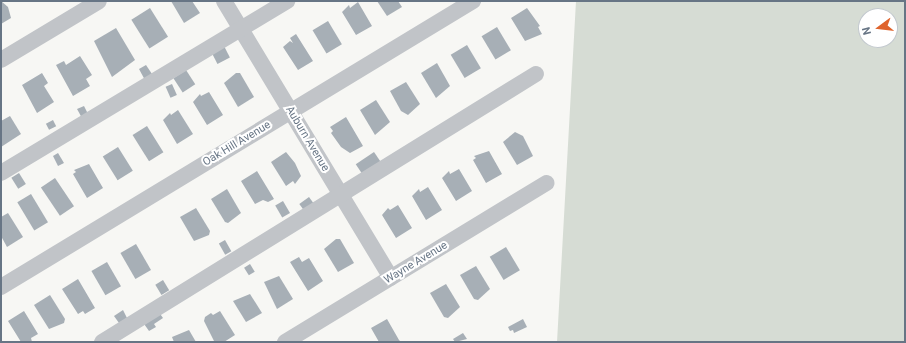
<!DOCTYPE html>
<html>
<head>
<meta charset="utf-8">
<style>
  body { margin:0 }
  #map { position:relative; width:906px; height:343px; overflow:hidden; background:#f7f7f4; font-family:Roboto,sans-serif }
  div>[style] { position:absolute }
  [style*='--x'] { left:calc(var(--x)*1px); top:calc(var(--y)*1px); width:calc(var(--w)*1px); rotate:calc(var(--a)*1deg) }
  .green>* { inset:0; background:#d6dcd4 }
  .building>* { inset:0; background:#a7afb6; transform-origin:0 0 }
  .minor>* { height:16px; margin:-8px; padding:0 8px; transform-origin:8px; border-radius:8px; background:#c1c4c8 }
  span { translate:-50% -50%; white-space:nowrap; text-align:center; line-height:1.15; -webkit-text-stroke:4px #fff; paint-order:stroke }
  .street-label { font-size:11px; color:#677585 }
  .frame { position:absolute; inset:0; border:2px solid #677585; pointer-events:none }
  .north { position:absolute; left:858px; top:8px; width:40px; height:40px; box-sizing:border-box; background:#fff; border:1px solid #c2c8ce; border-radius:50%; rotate:255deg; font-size:11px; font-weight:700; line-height:16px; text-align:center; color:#677585 }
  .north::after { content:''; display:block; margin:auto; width:14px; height:18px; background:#df642d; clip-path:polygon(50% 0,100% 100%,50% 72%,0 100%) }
</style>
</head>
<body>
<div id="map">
  <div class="green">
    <i style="clip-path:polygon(evenodd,576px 1px,905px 1px,905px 342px,557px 342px,576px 1px,866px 16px,890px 16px,890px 40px,866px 40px,866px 16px)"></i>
  </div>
  <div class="building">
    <i style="clip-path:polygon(1px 1px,8px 7px,11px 18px,1px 24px)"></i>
    <i style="clip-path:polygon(171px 1px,192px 1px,200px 13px,184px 23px)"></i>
    <i style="clip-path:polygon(377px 1px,398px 1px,402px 7px,387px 16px)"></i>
    <i style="clip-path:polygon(358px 2px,372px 26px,356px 35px,342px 12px,349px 5px,350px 8px)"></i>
    <i style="left:150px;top:8px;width:34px;height:22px;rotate:58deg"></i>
    <i style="clip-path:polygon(527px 8px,540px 26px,538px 27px,542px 34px,525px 41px,511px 18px)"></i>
    <i style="left:328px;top:21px;width:27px;height:18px;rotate:59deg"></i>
    <i style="left:497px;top:27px;width:27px;height:18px;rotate:59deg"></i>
    <i style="clip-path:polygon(116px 28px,135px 60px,112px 77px,94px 41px)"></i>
    <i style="clip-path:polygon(296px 34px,313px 61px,298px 70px,283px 47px,290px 41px,293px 43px,290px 38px)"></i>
    <i style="left:467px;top:45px;width:27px;height:19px;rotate:59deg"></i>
    <i style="left:224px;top:46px;width:13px;height:14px;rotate:63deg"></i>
    <i style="clip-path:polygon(80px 56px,92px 75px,86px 79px,90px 86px,73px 96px,56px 65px,64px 61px,66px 65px)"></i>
    <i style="clip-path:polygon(437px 63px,450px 86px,436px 98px,421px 73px)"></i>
    <i style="clip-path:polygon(146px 65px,154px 77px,146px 82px,139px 69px)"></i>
    <i style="left:186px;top:70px;width:17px;height:15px;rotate:57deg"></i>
    <i style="clip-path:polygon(42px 73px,48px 83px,44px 86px,54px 102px,37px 113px,22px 85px)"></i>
    <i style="clip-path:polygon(236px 73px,240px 73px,254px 97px,238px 107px,224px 83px)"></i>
    <i style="clip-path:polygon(406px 82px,420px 104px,408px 115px,401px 111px,390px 91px)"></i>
    <i style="left:172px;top:84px;width:12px;height:7px;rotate:66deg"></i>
    <i style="clip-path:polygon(209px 92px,223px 115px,207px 125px,193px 102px,200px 94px,201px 96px)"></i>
    <i style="clip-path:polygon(376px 100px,390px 122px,375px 135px,360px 110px)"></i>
    <i style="clip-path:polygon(84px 106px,88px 114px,82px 118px,77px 109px)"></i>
    <i style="clip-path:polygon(178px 110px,193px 134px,177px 144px,163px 120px,170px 113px,171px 115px)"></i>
    <i style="clip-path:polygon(10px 116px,21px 134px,1px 147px,1px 121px)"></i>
    <i style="clip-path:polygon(346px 117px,363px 146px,350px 153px,341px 147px,331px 133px,333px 131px,330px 127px)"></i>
    <i style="left:53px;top:120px;width:7px;height:8px;rotate:63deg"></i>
    <i style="left:147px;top:126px;width:31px;height:17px;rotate:58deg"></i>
    <i style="clip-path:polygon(515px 132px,523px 136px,533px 156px,517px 165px,503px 142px)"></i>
    <i style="left:118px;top:147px;width:28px;height:18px;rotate:58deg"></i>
    <i style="clip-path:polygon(489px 151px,502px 174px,486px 183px,473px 160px,476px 158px,474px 156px)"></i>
    <i style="clip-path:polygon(286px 152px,295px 163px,301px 176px,295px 184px,293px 181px,286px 186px,271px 162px)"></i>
    <i style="left:374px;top:152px;width:14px;height:22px;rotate:56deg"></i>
    <i style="clip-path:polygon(58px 153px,64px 163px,58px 166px,53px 156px)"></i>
    <i style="clip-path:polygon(89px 164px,103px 188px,87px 198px,73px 174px,76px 172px,74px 170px)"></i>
    <i style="clip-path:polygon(459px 169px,472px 191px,456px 201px,442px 178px,449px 171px,450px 174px)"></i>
    <i style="clip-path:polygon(257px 171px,274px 199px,268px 202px,263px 200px,255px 204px,241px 181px)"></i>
    <i style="left:19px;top:173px;width:13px;height:9px;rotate:58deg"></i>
    <i style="left:55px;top:178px;width:34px;height:17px;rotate:56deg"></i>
    <i style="clip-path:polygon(428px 187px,442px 210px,426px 220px,412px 196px,419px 189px,420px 192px)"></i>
    <i style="clip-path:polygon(227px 189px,241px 213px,228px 223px,225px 222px,211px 199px)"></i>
    <i style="left:31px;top:194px;width:33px;height:16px;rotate:59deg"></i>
    <i style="left:309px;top:197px;width:9px;height:12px;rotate:54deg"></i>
    <i style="left:283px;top:201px;width:14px;height:9px;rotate:60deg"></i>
    <i style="clip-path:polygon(398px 205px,412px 228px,396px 238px,382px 215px,388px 208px,390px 210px)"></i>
    <i style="clip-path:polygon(196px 208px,210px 231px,209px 235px,194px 241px,180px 217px)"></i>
    <i style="clip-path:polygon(8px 213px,23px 237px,7px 247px,1px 236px,1px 217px)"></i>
    <i style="clip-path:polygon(336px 239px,340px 239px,354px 263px,338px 272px,324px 249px)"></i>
    <i style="left:225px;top:240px;width:13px;height:7px;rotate:61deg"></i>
    <i style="left:136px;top:244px;width:30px;height:18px;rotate:60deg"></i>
    <i style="left:506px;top:247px;width:27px;height:19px;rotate:59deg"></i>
    <i style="clip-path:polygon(299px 257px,302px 262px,309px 258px,323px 281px,308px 291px,290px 262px)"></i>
    <i style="left:107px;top:262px;width:28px;height:18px;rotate:60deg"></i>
    <i style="left:250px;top:264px;width:9px;height:7px;rotate:58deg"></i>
    <i style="clip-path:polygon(476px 266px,490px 289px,478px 300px,474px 299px,460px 275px)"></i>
    <i style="clip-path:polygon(279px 276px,293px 299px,277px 309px,264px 282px)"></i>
    <i style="clip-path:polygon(78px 279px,95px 308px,85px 314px,83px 311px,78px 314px,62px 289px)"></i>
    <i style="left:163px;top:280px;width:12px;height:9px;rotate:59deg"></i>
    <i style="clip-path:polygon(446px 284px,460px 307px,448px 318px,444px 317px,430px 293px)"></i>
    <i style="clip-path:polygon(250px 294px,262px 313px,246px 322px,233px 301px)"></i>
    <i style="clip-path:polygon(50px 295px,65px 319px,64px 323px,49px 329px,34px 305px)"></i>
    <i style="clip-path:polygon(123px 310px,127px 318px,119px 323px,114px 316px)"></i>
    <i style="clip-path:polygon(24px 311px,38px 334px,31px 338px,32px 342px,21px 342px,8px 321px)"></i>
    <i style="clip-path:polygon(158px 311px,163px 318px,154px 324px,156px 327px,149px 331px,142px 321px)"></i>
    <i style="clip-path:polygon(220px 311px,235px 335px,224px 342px,214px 341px,204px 321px,205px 317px,211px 313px,213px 315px)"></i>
    <i style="clip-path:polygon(387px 319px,399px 340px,401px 342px,379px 342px,371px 328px)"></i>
    <i style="clip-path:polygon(523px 319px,527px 327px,514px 333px,513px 330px,510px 331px,508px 327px)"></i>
    <i style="clip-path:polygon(189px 330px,196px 342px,174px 342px,172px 337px)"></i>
    <i style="clip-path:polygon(463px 333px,467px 339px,455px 342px,453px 339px)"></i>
  </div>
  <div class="minor">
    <i style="--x:224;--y:1;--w:323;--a:58.9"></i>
    <i style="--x:1;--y:60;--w:114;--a:-31"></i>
    <i style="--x:1;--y:173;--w:334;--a:-31"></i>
    <i style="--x:1;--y:287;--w:552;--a:-31.21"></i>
    <i style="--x:102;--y:342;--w:510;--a:-31.7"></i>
    <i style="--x:285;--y:342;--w:306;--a:-31.3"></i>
  </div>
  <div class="street-label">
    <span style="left:307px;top:139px;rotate:59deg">Auburn Avenue</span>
    <span style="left:237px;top:144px;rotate:-31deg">Oak Hill Avenue</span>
    <span style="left:416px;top:263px;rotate:-31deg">Wayne Avenue</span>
  </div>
  <div class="frame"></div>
  <div class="north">N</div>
</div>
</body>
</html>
